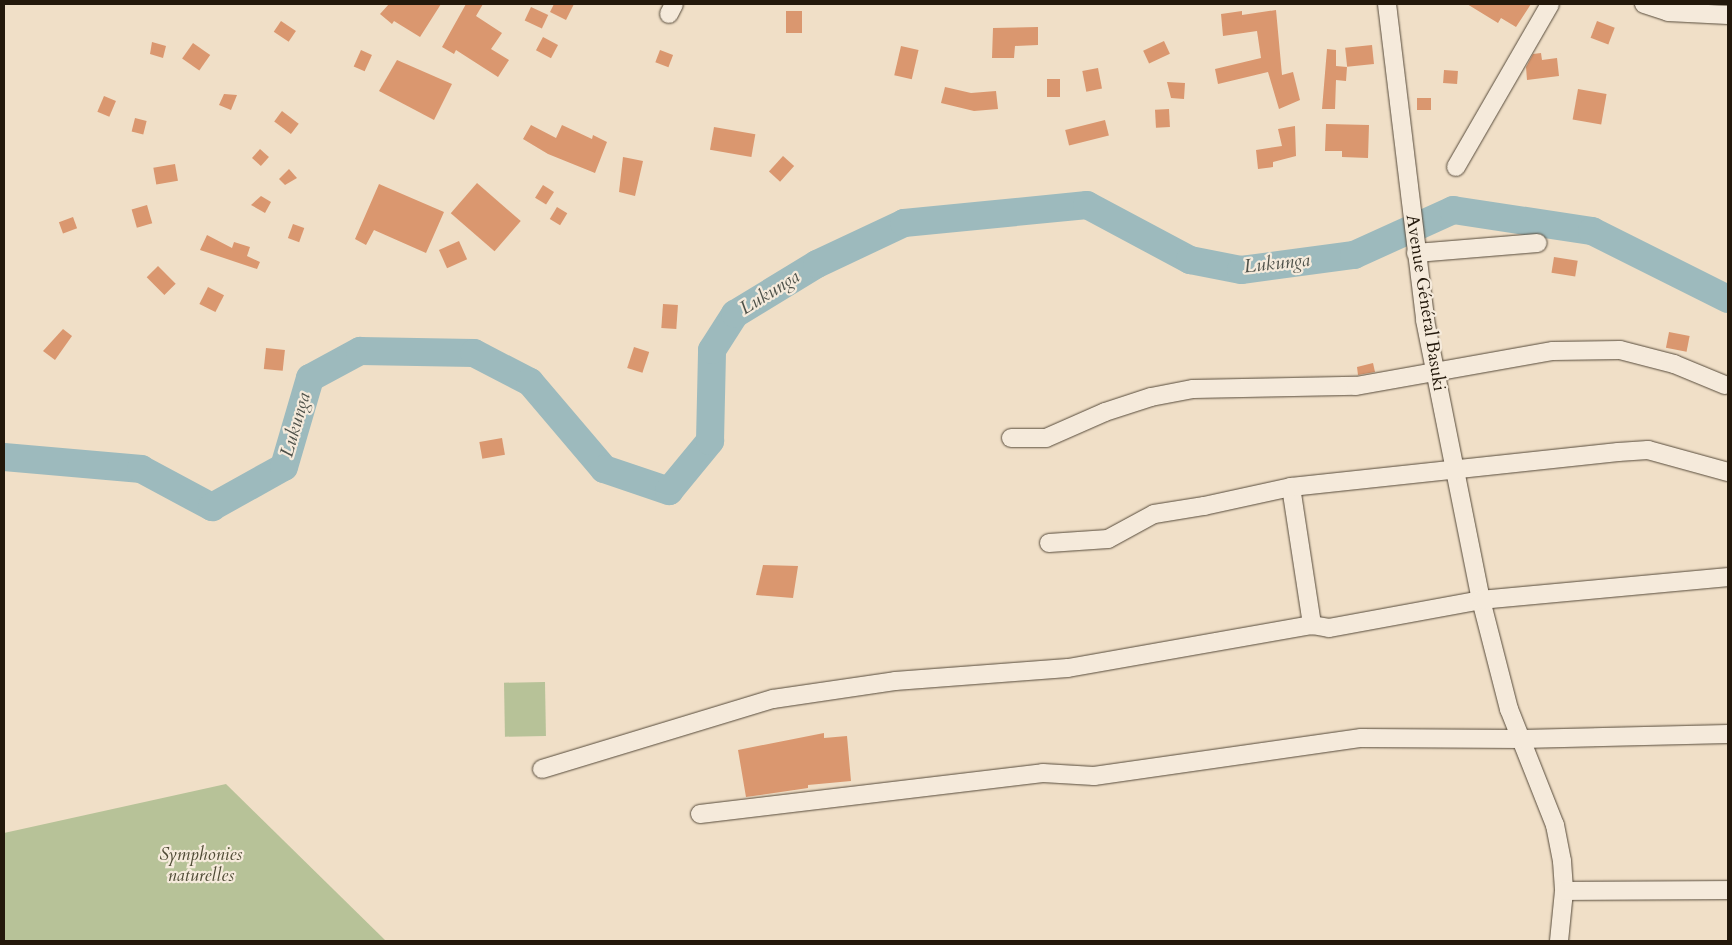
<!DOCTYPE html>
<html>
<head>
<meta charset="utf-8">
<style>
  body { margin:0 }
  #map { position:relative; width:1732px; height:945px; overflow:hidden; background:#f0dfc7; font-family:Cardo,serif }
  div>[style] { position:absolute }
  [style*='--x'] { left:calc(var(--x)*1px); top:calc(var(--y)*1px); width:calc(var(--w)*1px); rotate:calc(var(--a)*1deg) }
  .green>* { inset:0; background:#b7c298; transform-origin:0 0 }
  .river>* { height:28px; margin:-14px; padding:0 14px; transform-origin:14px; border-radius:14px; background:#9dbabd }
  .building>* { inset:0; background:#da976f; transform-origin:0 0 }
  .roads { filter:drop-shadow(0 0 1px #564a3a) drop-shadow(0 0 1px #564a3a) }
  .minor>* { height:18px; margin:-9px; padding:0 9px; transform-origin:9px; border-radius:9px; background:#f5eadb }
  span { translate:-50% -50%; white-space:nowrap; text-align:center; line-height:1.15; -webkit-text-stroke:4.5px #f5eadb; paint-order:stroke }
  .street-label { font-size:18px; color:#23180b }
  .park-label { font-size:18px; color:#4f4b35; font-style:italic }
  .water-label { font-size:19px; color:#4e5149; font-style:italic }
  .frame { position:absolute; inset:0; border:5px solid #23180b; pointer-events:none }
</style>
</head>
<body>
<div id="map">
  <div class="green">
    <i style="left:545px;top:682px;width:54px;height:41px;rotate:89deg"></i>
    <i style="clip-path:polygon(226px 784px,386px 941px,4px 941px,4px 833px)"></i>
  </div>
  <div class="river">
    <i style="--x:4;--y:457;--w:138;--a:5"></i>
    <i style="--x:141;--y:469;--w:81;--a:28.2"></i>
    <i style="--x:212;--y:507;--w:82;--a:-29.1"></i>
    <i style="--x:284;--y:467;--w:93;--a:-73.7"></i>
    <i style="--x:310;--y:378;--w:57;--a:-28.4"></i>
    <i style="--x:360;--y:351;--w:114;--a:1"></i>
    <i style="--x:474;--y:353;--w:63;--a:27.4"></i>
    <i style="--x:530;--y:382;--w:114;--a:49.6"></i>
    <i style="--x:604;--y:469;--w:69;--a:18.7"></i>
    <i style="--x:669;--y:491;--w:65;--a:-50.6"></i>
    <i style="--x:710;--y:441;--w:91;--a:-88.7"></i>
    <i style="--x:712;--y:350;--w:43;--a:-57.4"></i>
    <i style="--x:735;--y:314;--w:96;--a:-31.4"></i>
    <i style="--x:817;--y:264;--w:96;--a:-25.2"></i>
    <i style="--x:904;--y:223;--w:184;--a:-5.6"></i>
    <i style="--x:1087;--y:205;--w:117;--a:28.1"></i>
    <i style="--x:1190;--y:260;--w:52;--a:11.1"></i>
    <i style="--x:1241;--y:270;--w:114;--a:-7.6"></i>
    <i style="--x:1354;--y:255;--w:109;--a:-24.4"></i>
    <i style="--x:1453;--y:210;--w:141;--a:8.6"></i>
    <i style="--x:1592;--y:231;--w:152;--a:26.6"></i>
  </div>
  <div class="building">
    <i style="clip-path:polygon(389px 4px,441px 4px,420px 37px,394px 21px,392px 24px,380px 14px)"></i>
    <i style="clip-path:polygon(466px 4px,483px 4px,476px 16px,502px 33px,491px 49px,509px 60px,498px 77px,456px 50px,454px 54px,442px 47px)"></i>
    <i style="clip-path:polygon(554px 4px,574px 4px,566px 20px,550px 12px)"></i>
    <i style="clip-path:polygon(1467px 4px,1531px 4px,1516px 27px,1501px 18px,1498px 23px)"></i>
    <i style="left:531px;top:7px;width:19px;height:15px;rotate:25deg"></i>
    <i style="clip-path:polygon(1276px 10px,1282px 75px,1293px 72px,1300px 100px,1279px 109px,1268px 72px,1218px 84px,1215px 69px,1261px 58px,1257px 31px,1223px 36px,1221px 14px,1242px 11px,1242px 15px)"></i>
    <i style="left:786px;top:11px;width:16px;height:22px"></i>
    <i style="left:281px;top:21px;width:18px;height:13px;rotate:34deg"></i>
    <i style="left:1597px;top:21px;width:19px;height:18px;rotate:21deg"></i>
    <i style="clip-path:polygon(1038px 27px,1038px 45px,1015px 46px,1014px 58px,992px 58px,993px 28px)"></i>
    <i style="left:543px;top:37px;width:17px;height:15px;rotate:28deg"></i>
    <i style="left:1164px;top:41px;width:14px;height:23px;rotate:65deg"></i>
    <i style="clip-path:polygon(152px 42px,166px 46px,163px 58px,150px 54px)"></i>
    <i style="left:193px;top:43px;width:21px;height:19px;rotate:35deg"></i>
    <i style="left:1372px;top:45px;width:19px;height:27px;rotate:84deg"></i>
    <i style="left:901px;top:46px;width:18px;height:30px;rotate:13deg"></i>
    <i style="clip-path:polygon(1327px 49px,1336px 50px,1336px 66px,1347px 67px,1346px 81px,1336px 80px,1335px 109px,1322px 109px)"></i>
    <i style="left:361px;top:50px;width:12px;height:18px;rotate:24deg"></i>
    <i style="left:660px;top:50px;width:14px;height:13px;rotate:21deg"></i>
    <i style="clip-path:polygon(1541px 53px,1542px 60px,1557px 58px,1559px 76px,1527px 80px,1526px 67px,1533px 54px)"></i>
    <i style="clip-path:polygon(397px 60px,452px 84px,434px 120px,379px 91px)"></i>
    <i style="left:1098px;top:68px;width:21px;height:16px;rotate:79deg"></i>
    <i style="left:1444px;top:70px;width:14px;height:13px;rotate:4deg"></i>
    <i style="left:1047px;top:79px;width:13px;height:18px"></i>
    <i style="clip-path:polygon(1167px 82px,1185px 83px,1184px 99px,1171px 98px)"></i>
    <i style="clip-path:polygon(945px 87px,971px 93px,996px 91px,998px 109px,974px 111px,941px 103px)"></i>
    <i style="left:1578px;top:89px;width:29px;height:31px;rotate:10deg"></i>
    <i style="clip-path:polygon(224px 94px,237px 95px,231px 110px,219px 105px)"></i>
    <i style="left:104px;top:96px;width:13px;height:17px;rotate:23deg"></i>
    <i style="left:1417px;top:98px;width:14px;height:12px"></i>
    <i style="left:1169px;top:109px;width:18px;height:14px;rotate:87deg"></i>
    <i style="left:282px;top:111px;width:21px;height:13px;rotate:37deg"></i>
    <i style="left:135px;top:118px;width:12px;height:14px;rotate:14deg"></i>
    <i style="left:1105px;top:120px;width:16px;height:41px;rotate:76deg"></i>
    <i style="clip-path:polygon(1326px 124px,1369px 125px,1368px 158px,1342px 157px,1342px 151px,1325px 151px)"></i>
    <i style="clip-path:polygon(531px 125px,556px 138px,562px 125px,592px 139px,593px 135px,607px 142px,595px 173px,548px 154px,523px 139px)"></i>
    <i style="clip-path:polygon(1295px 126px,1296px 156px,1273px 162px,1273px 167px,1258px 169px,1256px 150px,1282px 146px,1278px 129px)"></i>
    <i style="left:714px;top:127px;width:42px;height:23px;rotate:10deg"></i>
    <i style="left:260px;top:149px;width:12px;height:12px;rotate:42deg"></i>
    <i style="left:783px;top:156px;width:15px;height:21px;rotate:42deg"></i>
    <i style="clip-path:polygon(623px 157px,643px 161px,635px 196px,619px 192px)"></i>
    <i style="left:175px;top:164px;width:17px;height:22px;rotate:80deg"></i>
    <i style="clip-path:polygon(289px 169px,297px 178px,285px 185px,279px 179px)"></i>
    <i style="left:477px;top:183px;width:58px;height:40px;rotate:41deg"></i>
    <i style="clip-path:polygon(379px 184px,444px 212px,426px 253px,374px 230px,366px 245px,355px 239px)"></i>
    <i style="left:543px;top:185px;width:13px;height:15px;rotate:32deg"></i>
    <i style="clip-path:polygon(261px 196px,271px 202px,265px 213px,251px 205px)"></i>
    <i style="left:147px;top:205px;width:19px;height:16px;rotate:74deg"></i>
    <i style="left:557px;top:207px;width:12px;height:14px;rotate:31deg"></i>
    <i style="left:73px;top:217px;width:12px;height:15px;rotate:70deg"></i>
    <i style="left:293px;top:224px;width:12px;height:15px;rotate:20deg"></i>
    <i style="clip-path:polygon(207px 235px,232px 248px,234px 242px,250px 247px,247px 256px,260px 262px,257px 269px,200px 250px)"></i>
    <i style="left:459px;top:241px;width:20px;height:22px;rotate:66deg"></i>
    <i style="left:1554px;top:257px;width:24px;height:16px;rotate:9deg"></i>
    <i style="left:158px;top:266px;width:25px;height:16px;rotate:45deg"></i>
    <i style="left:208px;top:287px;width:18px;height:19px;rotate:27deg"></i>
    <i style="left:663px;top:304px;width:15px;height:24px;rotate:4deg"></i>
    <i style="clip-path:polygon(63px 329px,72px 336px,55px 360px,43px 351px)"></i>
    <i style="left:1669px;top:332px;width:21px;height:16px;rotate:11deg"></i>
    <i style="left:634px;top:347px;width:16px;height:22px;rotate:18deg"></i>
    <i style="left:266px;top:348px;width:19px;height:21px;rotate:6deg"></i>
    <i style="clip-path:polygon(1373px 363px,1375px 372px,1358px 375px,1357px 367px)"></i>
    <i style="left:502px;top:438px;width:17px;height:23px;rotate:80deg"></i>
    <i style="clip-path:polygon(763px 565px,798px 566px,793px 598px,756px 595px)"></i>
    <i style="clip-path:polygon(824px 733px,824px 738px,847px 736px,851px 781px,808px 785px,808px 788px,746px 797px,738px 750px)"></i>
  </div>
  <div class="roads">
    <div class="minor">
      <i style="--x:1387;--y:4;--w:318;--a:83.1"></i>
      <i style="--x:1425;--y:320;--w:286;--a:78.7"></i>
      <i style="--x:1481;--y:600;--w:113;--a:75.6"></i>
      <i style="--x:1509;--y:709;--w:125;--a:68.4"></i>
      <i style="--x:1555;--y:825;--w:37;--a:79"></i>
      <i style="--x:1562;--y:861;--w:30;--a:86"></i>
      <i style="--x:1564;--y:891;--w:50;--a:95.7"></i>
      <i style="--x:1644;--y:4;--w:25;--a:18"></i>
      <i style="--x:1668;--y:12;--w:60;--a:2.9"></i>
      <i style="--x:669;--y:14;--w:11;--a:-63"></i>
      <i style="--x:1456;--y:167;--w:188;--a:-60"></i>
      <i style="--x:1416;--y:253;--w:122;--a:-4.7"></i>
      <i style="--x:1011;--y:438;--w:35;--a:0"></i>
      <i style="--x:1046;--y:438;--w:64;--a:-23.8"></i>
      <i style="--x:1105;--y:412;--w:48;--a:-18.1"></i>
      <i style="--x:1151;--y:397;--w:43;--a:-10.8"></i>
      <i style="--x:1193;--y:389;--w:163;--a:-1.1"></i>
      <i style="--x:1356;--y:386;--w:200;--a:-10.1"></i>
      <i style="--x:1553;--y:351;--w:67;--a:-0.9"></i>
      <i style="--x:1620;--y:350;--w:56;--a:14.5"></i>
      <i style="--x:1674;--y:364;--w:55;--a:22.4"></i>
      <i style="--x:1291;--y:487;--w:140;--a:81.3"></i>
      <i style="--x:1049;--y:543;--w:59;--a:-3.9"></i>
      <i style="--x:1108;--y:539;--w:52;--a:-28.5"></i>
      <i style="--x:1154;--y:514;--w:51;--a:-9.1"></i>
      <i style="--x:1204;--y:506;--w:89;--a:-12.3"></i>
      <i style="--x:1291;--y:487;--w:329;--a:-6.1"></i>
      <i style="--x:1618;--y:452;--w:30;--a:-4"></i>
      <i style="--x:1648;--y:450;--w:83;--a:15.4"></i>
      <i style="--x:542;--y:769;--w:241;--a:-16.9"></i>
      <i style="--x:773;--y:699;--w:123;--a:-8.4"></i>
      <i style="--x:895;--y:681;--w:173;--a:-4.3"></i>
      <i style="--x:1068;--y:668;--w:248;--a:-10"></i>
      <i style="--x:1312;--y:625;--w:17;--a:10"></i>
      <i style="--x:1329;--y:628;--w:155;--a:-10.4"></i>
      <i style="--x:1481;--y:600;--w:248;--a:-5.3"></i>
      <i style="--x:700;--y:814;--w:345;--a:-6.8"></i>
      <i style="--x:1043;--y:773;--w:51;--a:3.4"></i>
      <i style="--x:1094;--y:776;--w:270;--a:-8.1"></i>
      <i style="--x:1361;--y:738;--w:161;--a:0.4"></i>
      <i style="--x:1522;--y:739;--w:206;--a:-1.4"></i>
      <i style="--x:1564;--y:891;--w:164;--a:-0.3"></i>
    </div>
  </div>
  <div class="street-label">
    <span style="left:1425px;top:303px;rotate:81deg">Avenue Général Basuki</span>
  </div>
  <div class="park-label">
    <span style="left:201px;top:866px">Symphonies<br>naturelles</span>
  </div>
  <div class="water-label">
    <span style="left:1277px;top:264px;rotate:-6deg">Lukunga</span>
    <span style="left:770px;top:293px;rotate:-32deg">Lukunga</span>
    <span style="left:296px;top:425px;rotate:-74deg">Lukunga</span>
  </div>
  <div class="frame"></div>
</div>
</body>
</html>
